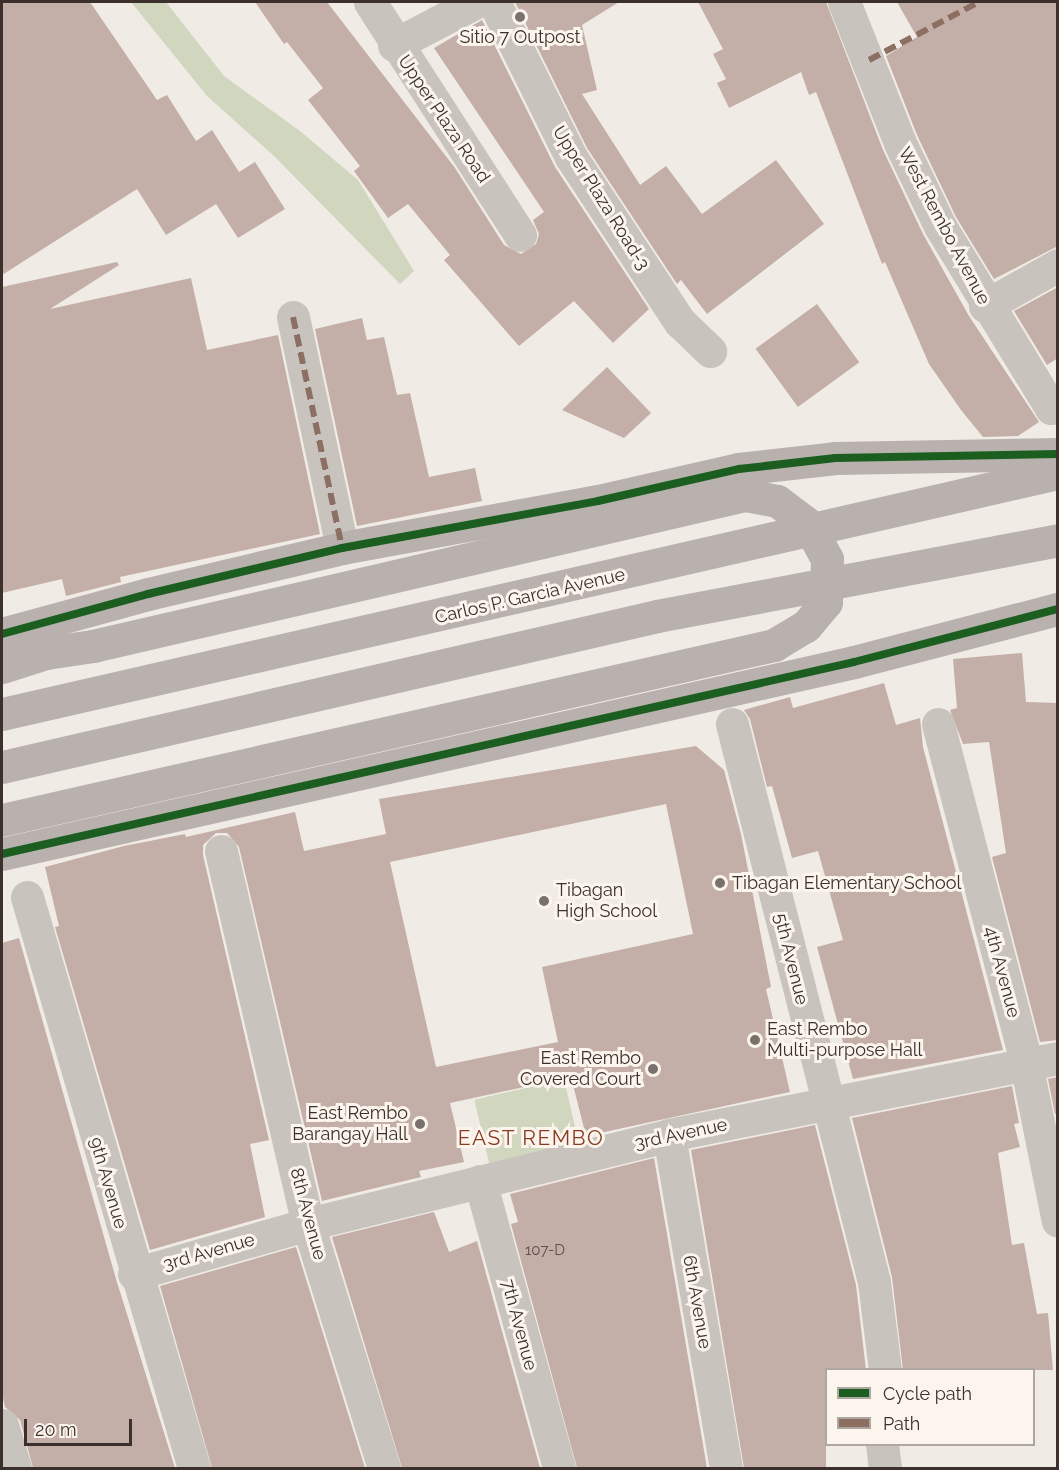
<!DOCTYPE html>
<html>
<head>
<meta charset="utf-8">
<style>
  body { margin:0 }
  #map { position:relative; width:1059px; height:1470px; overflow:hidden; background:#f0ebe5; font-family:Raleway,sans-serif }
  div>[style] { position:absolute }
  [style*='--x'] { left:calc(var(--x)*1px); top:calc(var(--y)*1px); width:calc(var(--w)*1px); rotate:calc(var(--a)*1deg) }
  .green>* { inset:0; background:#d1d6bf; transform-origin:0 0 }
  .building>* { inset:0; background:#c3afa7; transform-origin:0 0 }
  .street>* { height:33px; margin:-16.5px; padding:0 16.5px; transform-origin:16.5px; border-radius:16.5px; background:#c9c3be }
  .primary>* { height:33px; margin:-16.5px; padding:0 16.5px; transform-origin:16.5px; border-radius:16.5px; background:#b8b1ad }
  .primary-bridge>* { height:33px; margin:-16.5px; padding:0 16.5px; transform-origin:16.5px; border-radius:16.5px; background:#b8b1ad }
  .quiet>* { height:6px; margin-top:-3px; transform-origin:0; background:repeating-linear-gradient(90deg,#8d6e63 0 12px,transparent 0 18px) }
  .cycleway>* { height:8px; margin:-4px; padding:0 4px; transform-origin:4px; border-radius:4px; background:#1b5e20 }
  .dots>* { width:16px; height:16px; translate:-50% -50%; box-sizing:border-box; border:3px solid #fbf5ee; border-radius:50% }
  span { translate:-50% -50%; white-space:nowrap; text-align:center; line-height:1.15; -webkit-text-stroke:6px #fbf5ee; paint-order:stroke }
  .number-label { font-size:15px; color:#5d504a }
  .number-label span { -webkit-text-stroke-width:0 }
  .poi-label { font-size:18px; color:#3b302b }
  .left { translate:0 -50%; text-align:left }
  .right { translate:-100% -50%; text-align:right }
  .street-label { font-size:18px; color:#3b302b }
  .quarter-label { font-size:21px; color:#8c3b22; letter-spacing:1.5px }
  .frame { position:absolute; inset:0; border:3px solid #3b302b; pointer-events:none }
  .legend { position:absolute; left:825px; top:1368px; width:210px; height:78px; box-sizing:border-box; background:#fbf5ee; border:2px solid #aea6a0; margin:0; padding:8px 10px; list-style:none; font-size:18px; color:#3b302b }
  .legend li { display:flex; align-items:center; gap:12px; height:30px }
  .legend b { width:30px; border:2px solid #aea6a0 }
  .scale { position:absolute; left:24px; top:1419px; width:108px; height:27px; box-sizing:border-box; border:3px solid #3b302b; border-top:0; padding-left:8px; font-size:18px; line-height:21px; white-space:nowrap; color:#3b302b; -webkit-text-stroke:4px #fbf5ee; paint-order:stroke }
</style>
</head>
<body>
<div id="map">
  <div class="green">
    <i style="clip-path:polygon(131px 2px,166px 2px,224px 76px,300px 131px,358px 180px,414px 271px,400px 284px,274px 156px,207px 96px)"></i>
    <i style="left:564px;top:1079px;width:73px;height:92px;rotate:77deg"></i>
  </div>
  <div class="building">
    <i style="clip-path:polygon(2px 2px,90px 2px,157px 100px,167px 95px,196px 141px,212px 130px,239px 172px,255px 162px,285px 209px,238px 238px,216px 204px,166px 235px,137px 189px,2px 275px)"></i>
    <i style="clip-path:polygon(255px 2px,327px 2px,455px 168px,504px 245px,521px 254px,536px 244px,539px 234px,533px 220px,544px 212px,434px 48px,482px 20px,555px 167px,649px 309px,613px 343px,574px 301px,519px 346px,444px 260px,450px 255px,408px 204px,388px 218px,354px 171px,360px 166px,308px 100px,323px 88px,287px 42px,284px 44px)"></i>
    <i style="clip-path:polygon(515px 2px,619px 2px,582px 25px,597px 90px,582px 94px,640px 185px,666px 166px,702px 214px,776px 160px,824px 224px,707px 314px,681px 280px,677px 284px,587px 148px)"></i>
    <i style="clip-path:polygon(698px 2px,826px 2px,883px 150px,923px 234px,969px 316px,1039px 422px,1018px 436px,983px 437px,961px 410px,929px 364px,885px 262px,882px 264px,816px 92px,809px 95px,801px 72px,729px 108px,717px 83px,726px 79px,713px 54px,723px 49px)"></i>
    <i style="clip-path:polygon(897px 2px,1058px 2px,1058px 246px,994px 279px,956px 217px,917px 135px,886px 56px,917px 37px)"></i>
    <i style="clip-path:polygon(117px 262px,119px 265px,50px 309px,191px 278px,207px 350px,278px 335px,320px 534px,120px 577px,121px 582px,66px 596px,62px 579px,2px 593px,2px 287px)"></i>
    <i style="clip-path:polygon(1058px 287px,1058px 358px,1047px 365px,1014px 311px)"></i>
    <i style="left:817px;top:304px;width:72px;height:76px;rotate:54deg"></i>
    <i style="clip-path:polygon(362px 318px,367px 340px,384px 337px,397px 395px,410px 393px,429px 477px,475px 468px,482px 501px,357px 526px,315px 329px)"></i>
    <i style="clip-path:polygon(607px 367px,651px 413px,624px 438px,562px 410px)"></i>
    <i style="clip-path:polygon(1022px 653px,1026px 702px,1058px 703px,1058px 1040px,1040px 1042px,992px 857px,1006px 853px,989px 742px,963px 744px,950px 710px,957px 708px,953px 659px)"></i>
    <i style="clip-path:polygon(884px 683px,896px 725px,920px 718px,923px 747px,1003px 1050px,853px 1079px,817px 947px,843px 940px,818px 851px,792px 858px,772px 786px,767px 787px,750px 719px,744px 710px,790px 697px,793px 708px)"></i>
    <i style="clip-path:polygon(evenodd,696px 746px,724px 770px,741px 834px,771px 987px,766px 989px,790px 1092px,586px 1136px,571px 1077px,450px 1103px,464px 1162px,419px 1171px,421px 1177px,322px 1201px,239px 847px,227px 833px,216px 833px,203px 845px,203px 855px,269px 1140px,250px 1144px,265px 1217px,150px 1250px,55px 927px,59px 926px,45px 867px,124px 846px,185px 834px,186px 837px,295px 812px,304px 851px,386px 834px,379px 799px,696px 746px,666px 804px,693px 934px,542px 967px,558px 1042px,436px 1067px,390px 862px,666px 804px)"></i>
    <i style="clip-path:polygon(19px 938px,116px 1279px,175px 1468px,33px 1468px,20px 1420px,5px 1407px,2px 1393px,2px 943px)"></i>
    <i style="clip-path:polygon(1058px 1077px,1058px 1113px,1055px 1114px,1048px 1079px)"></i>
    <i style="clip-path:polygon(1012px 1086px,1019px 1123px,1014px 1124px,1020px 1147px,998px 1153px,1012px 1245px,1024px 1243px,1037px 1314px,1048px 1313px,1053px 1370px,903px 1370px,892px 1277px,852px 1118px)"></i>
    <i style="clip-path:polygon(815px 1125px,856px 1285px,866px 1370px,826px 1370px,826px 1468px,744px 1468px,691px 1150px)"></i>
    <i style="clip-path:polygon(654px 1158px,707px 1468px,577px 1468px,511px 1224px,518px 1222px,510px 1194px)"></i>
    <i style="clip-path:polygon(434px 1212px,449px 1252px,477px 1241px,540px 1468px,402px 1468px,332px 1237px)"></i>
    <i style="clip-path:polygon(296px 1247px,365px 1468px,212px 1468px,160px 1286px)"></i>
  </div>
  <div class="street">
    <i style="--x:370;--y:2;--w:277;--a:57.2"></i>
    <i style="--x:494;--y:2;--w:173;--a:63.6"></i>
    <i style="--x:571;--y:157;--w:198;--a:56.6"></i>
    <i style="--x:680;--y:322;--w:42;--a:44"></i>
    <i style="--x:844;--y:2;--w:152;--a:68.3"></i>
    <i style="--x:900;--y:143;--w:92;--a:64.3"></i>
    <i style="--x:940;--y:226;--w:213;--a:58.6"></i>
    <i style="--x:1051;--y:408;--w:7;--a:-8"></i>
    <i style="--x:394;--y:45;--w:93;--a:-27.7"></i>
    <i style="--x:985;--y:306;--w:84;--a:-29.3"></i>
    <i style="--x:293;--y:317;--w:236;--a:78"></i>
    <i style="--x:732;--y:724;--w:576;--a:75.72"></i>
    <i style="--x:874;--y:1282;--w:89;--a:82.9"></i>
    <i style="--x:938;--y:724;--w:350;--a:75.4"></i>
    <i style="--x:1026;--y:1063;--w:161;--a:78.6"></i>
    <i style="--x:221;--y:851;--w:383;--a:76.9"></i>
    <i style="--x:308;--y:1224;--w:256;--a:72.7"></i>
    <i style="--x:27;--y:897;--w:595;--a:73.7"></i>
    <i style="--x:669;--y:1135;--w:338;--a:80.3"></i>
    <i style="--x:480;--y:1181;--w:298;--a:74.6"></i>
    <i style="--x:134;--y:1274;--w:181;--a:-16"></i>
    <i style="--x:308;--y:1224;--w:372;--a:-13.8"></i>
    <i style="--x:669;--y:1135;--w:397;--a:-11.2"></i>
    <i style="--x:2;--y:1425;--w:45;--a:73.2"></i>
    <i style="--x:882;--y:1444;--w:24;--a:83"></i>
  </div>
  <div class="primary">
    <i style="--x:2;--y:634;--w:151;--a:-15.3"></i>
    <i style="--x:148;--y:594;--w:199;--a:-13.3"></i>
    <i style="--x:342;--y:548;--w:260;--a:-10.4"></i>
    <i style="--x:598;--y:501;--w:145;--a:-12.8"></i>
    <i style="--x:739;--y:469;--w:97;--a:-6.5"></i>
    <i style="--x:835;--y:458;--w:223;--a:-1"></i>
    <i style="--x:2;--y:667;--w:46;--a:-17.7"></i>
    <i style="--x:46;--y:653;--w:48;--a:-8.5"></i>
    <i style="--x:2;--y:714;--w:1083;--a:-12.86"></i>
    <i style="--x:2;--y:767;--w:672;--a:-12.98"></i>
    <i style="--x:657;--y:616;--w:408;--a:-10.7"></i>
    <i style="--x:2;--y:854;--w:873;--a:-12.7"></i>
    <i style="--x:854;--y:662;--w:211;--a:-14.6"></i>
  </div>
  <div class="primary-bridge">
    <i style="--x:2;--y:820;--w:792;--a:-12.77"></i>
    <i style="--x:774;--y:645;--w:37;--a:-31"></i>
    <i style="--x:806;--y:626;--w:31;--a:-50"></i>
    <i style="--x:826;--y:602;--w:43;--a:-88.7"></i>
    <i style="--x:827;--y:559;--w:38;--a:-118"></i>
    <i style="--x:809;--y:525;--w:40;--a:-143"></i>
    <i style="--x:777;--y:501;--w:33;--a:-169"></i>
    <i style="--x:745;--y:495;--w:669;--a:166.96"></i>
  </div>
  <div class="quiet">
    <i style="--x:869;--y:60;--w:124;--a:-27.8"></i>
    <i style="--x:293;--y:317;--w:236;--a:78"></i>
  </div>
  <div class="cycleway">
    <i style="--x:2;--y:634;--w:151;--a:-15.3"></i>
    <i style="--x:148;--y:594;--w:199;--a:-13.3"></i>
    <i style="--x:342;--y:548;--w:260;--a:-10.4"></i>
    <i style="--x:598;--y:501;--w:145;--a:-12.8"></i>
    <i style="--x:739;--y:469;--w:97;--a:-6.5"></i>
    <i style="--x:835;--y:458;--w:223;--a:-1"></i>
    <i style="--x:2;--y:854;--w:873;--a:-12.7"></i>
    <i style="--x:854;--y:662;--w:211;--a:-14.6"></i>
  </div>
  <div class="dots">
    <i style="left:520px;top:17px;background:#7a716c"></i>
    <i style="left:720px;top:883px;background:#7a716c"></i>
    <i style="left:544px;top:901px;background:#7a716c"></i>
    <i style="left:755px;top:1040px;background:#7a716c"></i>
    <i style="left:653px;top:1069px;background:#7a716c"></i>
    <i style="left:420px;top:1124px;background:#7a716c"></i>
  </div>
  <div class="number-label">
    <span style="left:545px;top:1251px">107-D</span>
  </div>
  <div class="poi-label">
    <span style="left:520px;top:37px">Sitio 7 Outpost</span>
    <span class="left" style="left:732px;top:883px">Tibagan Elementary School</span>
    <span class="left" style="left:556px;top:901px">Tibagan<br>High School</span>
    <span class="left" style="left:767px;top:1040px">East Rembo<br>Multi-purpose Hall</span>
    <span class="right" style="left:641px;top:1069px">East Rembo<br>Covered Court</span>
    <span class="right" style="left:408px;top:1124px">East Rembo<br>Barangay Hall</span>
  </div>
  <div class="street-label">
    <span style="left:444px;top:119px;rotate:56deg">Upper Plaza Road</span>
    <span style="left:601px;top:198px;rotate:58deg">Upper Plaza Road-3</span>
    <span style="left:944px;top:226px;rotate:62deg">West Rembo Avenue</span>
    <span style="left:530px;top:596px;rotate:-13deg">Carlos P. Garcia Avenue</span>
    <span style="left:791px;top:959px;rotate:76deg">5th Avenue</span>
    <span style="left:1002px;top:972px;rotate:75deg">4th Avenue</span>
    <span style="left:681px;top:1134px;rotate:-12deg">3rd Avenue</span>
    <span style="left:108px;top:1183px;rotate:74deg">9th Avenue</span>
    <span style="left:308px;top:1214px;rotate:75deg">8th Avenue</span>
    <span style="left:209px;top:1252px;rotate:-16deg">3rd Avenue</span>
    <span style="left:697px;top:1302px;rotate:80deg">6th Avenue</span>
    <span style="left:519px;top:1325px;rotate:75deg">7th Avenue</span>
  </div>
  <div class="quarter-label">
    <span style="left:531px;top:1138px">EAST REMBO</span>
  </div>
  <div class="frame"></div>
  <ul class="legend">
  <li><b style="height:8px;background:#1b5e20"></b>Cycle path</li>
  <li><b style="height:8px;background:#8d6e63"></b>Path</li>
  </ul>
  <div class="scale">20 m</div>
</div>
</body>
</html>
